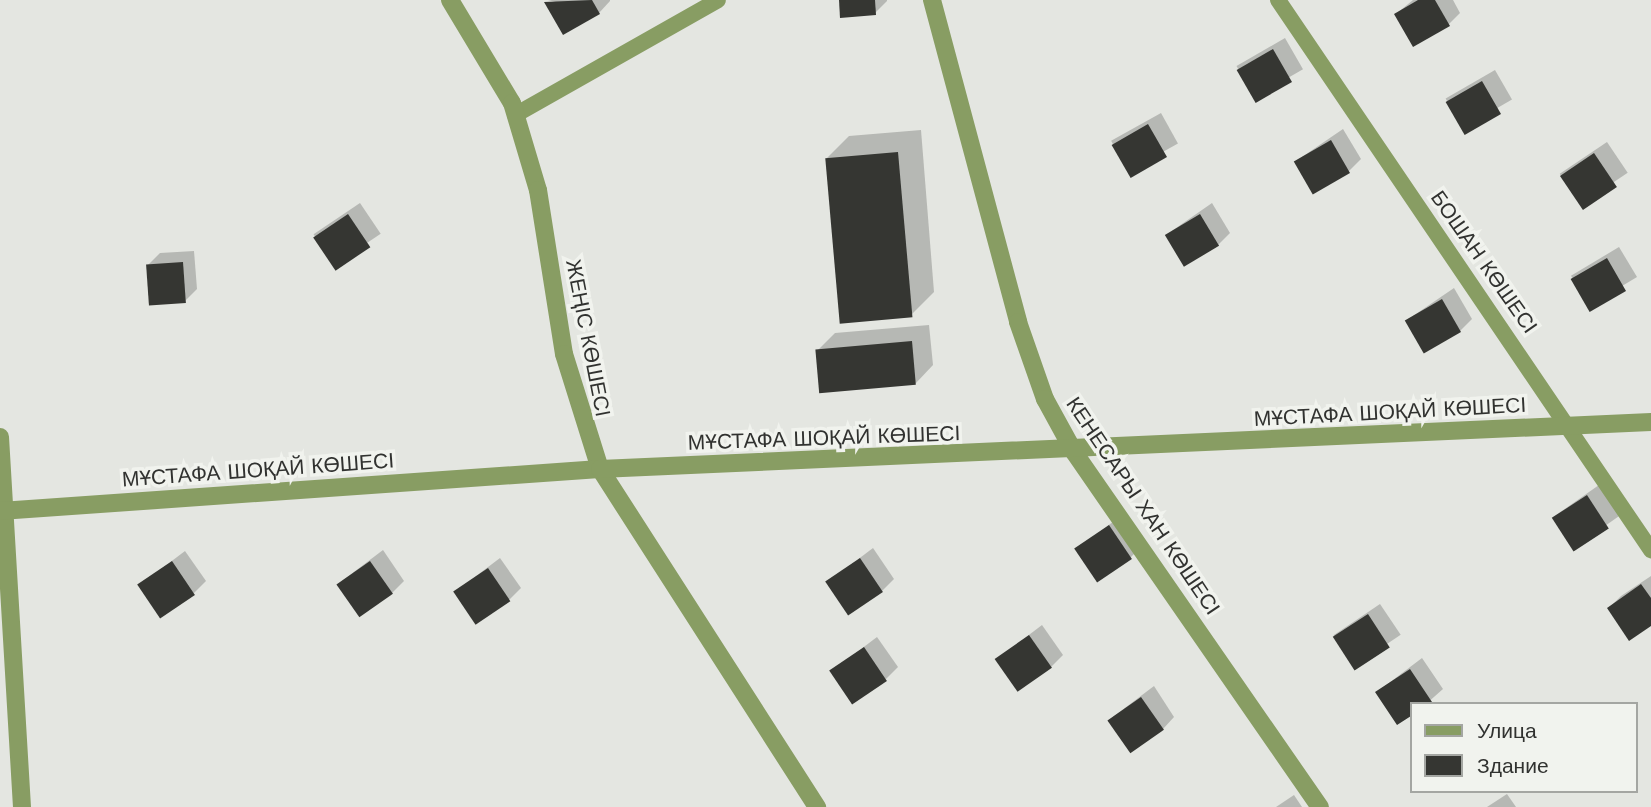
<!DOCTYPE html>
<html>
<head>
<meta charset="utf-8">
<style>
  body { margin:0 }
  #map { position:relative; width:1651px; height:807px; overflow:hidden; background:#e4e6e1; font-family:"Work Sans",sans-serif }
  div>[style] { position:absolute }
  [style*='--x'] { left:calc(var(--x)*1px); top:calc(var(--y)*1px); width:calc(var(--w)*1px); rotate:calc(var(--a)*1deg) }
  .shadow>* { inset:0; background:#0003; transform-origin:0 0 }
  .building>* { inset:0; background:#353632; transform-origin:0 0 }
  .service>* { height:16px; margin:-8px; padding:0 8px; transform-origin:8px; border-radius:8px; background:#889d63 }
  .minor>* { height:18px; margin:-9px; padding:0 9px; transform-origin:9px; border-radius:9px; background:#889d63 }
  span { translate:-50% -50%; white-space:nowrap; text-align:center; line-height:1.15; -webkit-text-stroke:7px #f1f3ee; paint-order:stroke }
  .street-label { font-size:21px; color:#313230 }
  .legend { position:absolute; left:1410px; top:702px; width:228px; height:91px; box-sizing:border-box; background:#f1f3ee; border:2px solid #a4a6a2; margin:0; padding:9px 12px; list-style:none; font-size:21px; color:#313230 }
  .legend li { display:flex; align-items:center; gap:14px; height:35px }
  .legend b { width:35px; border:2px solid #a4a6a2 }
</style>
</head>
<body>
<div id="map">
  <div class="shadow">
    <i style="clip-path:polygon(548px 0,610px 0,610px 1px,599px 13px)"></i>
    <i style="clip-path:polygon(840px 0,887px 0,887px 1px,875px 13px)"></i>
    <i style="clip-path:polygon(1413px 0,1453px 0,1460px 13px,1448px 25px,1396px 14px)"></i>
    <i style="left:1285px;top:38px;width:36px;height:56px;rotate:60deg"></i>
    <i style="left:1495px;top:70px;width:34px;height:57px;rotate:60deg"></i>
    <i style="left:1161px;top:113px;width:35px;height:57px;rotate:61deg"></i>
    <i style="clip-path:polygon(1343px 129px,1361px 159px,1349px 171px,1296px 161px)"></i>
    <i style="clip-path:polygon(921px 130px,934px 292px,911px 315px,826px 159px,849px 136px)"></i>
    <i style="left:1607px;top:142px;width:37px;height:57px;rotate:56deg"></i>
    <i style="left:360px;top:203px;width:37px;height:56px;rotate:56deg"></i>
    <i style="clip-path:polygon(1212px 203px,1230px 233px,1218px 245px,1166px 235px)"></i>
    <i style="left:1619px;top:247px;width:35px;height:56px;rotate:59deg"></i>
    <i style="clip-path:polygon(194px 251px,197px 289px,185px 301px,148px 265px,160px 253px)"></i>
    <i style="clip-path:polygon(1454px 288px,1472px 319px,1460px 331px,1407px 320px)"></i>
    <i style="clip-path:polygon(929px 325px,933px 365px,916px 383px,817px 351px,835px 333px)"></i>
    <i style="left:1599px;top:485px;width:37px;height:56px;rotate:55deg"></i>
    <i style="clip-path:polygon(1122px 515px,1142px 546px,1130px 558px,1077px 549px)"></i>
    <i style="clip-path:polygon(873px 548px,894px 579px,882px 591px,828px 582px)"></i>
    <i style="clip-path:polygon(383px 550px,404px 581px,392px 593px,338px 584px)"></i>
    <i style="clip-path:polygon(185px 551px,206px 581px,194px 593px,140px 585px)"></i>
    <i style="clip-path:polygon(500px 558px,521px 588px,509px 600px,455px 592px)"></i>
    <i style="clip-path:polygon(1651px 576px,1651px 624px,1609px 608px,1621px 596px)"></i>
    <i style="left:1380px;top:604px;width:37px;height:56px;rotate:56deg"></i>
    <i style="clip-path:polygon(1042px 625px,1063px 655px,1051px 667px,997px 659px)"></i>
    <i style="clip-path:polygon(877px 637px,898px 667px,886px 679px,832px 671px)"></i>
    <i style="clip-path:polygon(1422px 658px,1443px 689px,1426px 704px,1411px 704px,1411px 714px,1398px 723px,1377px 692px)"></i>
    <i style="clip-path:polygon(1154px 686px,1174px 717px,1163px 729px,1109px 720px)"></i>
    <i style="clip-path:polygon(1507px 794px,1516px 807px,1487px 807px)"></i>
    <i style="clip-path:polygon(1294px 795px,1302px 807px,1276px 807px)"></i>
  </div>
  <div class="building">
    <i style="clip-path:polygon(592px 0,600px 14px,563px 35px,544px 2px)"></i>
    <i style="clip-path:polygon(839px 0,875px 0,876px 15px,840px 18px)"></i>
    <i style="clip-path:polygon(1418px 0,1435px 0,1450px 26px,1413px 47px,1394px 14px)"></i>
    <i style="left:1273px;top:49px;width:38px;height:42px;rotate:60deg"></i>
    <i style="left:1482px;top:81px;width:38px;height:42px;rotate:60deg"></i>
    <i style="left:1148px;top:124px;width:38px;height:42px;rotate:60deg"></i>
    <i style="left:1331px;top:140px;width:38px;height:43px;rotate:60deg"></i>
    <i style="left:898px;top:152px;width:166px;height:73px;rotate:85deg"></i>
    <i style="left:1594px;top:153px;width:41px;height:41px;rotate:56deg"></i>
    <i style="left:348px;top:214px;width:40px;height:42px;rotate:56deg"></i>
    <i style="left:1200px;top:214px;width:37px;height:41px;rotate:59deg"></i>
    <i style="left:1607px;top:258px;width:38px;height:42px;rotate:60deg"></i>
    <i style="left:183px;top:262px;width:41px;height:37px;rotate:86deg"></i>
    <i style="left:1442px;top:299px;width:38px;height:43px;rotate:60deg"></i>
    <i style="left:912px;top:341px;width:44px;height:97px;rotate:85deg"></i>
    <i style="left:1587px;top:495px;width:40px;height:42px;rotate:57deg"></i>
    <i style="left:1109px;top:525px;width:41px;height:42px;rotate:56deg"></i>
    <i style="left:860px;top:558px;width:41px;height:42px;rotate:56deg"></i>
    <i style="left:172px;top:561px;width:41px;height:42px;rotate:56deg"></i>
    <i style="left:370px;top:561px;width:40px;height:41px;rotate:55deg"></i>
    <i style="left:488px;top:568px;width:40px;height:42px;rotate:56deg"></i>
    <i style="clip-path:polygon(1641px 584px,1651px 598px,1651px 626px,1629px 641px,1607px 608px)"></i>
    <i style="left:1368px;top:614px;width:40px;height:42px;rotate:57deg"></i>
    <i style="left:1029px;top:635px;width:40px;height:42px;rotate:55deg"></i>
    <i style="left:864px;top:647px;width:41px;height:42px;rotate:56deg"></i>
    <i style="clip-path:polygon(1410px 669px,1432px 702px,1411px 704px,1411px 716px,1397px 725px,1375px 692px)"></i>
    <i style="left:1141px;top:697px;width:40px;height:41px;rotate:55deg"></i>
  </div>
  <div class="service">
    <i style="--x:1278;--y:0;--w:665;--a:55.86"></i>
    <i style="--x:515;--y:115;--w:233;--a:-29.5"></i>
  </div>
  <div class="minor">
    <i style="--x:450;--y:0;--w:120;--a:59"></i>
    <i style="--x:512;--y:103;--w:91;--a:73.4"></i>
    <i style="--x:538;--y:190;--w:166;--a:81"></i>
    <i style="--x:564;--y:354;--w:121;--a:72.6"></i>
    <i style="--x:600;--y:469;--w:402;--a:57.3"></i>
    <i style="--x:932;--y:0;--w:333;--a:75"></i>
    <i style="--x:1018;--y:322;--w:82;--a:70.7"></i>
    <i style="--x:1045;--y:399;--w:60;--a:61.3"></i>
    <i style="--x:1074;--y:452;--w:432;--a:55.3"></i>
    <i style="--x:0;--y:437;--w:371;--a:86.6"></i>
    <i style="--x:0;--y:511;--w:601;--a:-4"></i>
    <i style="--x:600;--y:469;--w:1052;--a:-2.56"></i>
  </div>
  <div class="street-label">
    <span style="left:1484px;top:262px;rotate:55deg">БОШАН КӨШЕСІ</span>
    <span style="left:588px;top:338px;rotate:79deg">ЖЕҢІС КӨШЕСІ</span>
    <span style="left:1390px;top:412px;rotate:-3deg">МҰСТАФА ШОҚАЙ КӨШЕСІ</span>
    <span style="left:824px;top:438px;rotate:-2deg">МҰСТАФА ШОҚАЙ КӨШЕСІ</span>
    <span style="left:258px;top:470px;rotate:-4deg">МҰСТАФА ШОҚАЙ КӨШЕСІ</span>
    <span style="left:1143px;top:506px;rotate:56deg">КЕНЕСАРЫ ХАН КӨШЕСІ</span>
  </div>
  <ul class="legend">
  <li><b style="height:9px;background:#889d63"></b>Улица</li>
  <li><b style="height:19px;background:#353632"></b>Здание</li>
  </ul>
</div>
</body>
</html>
